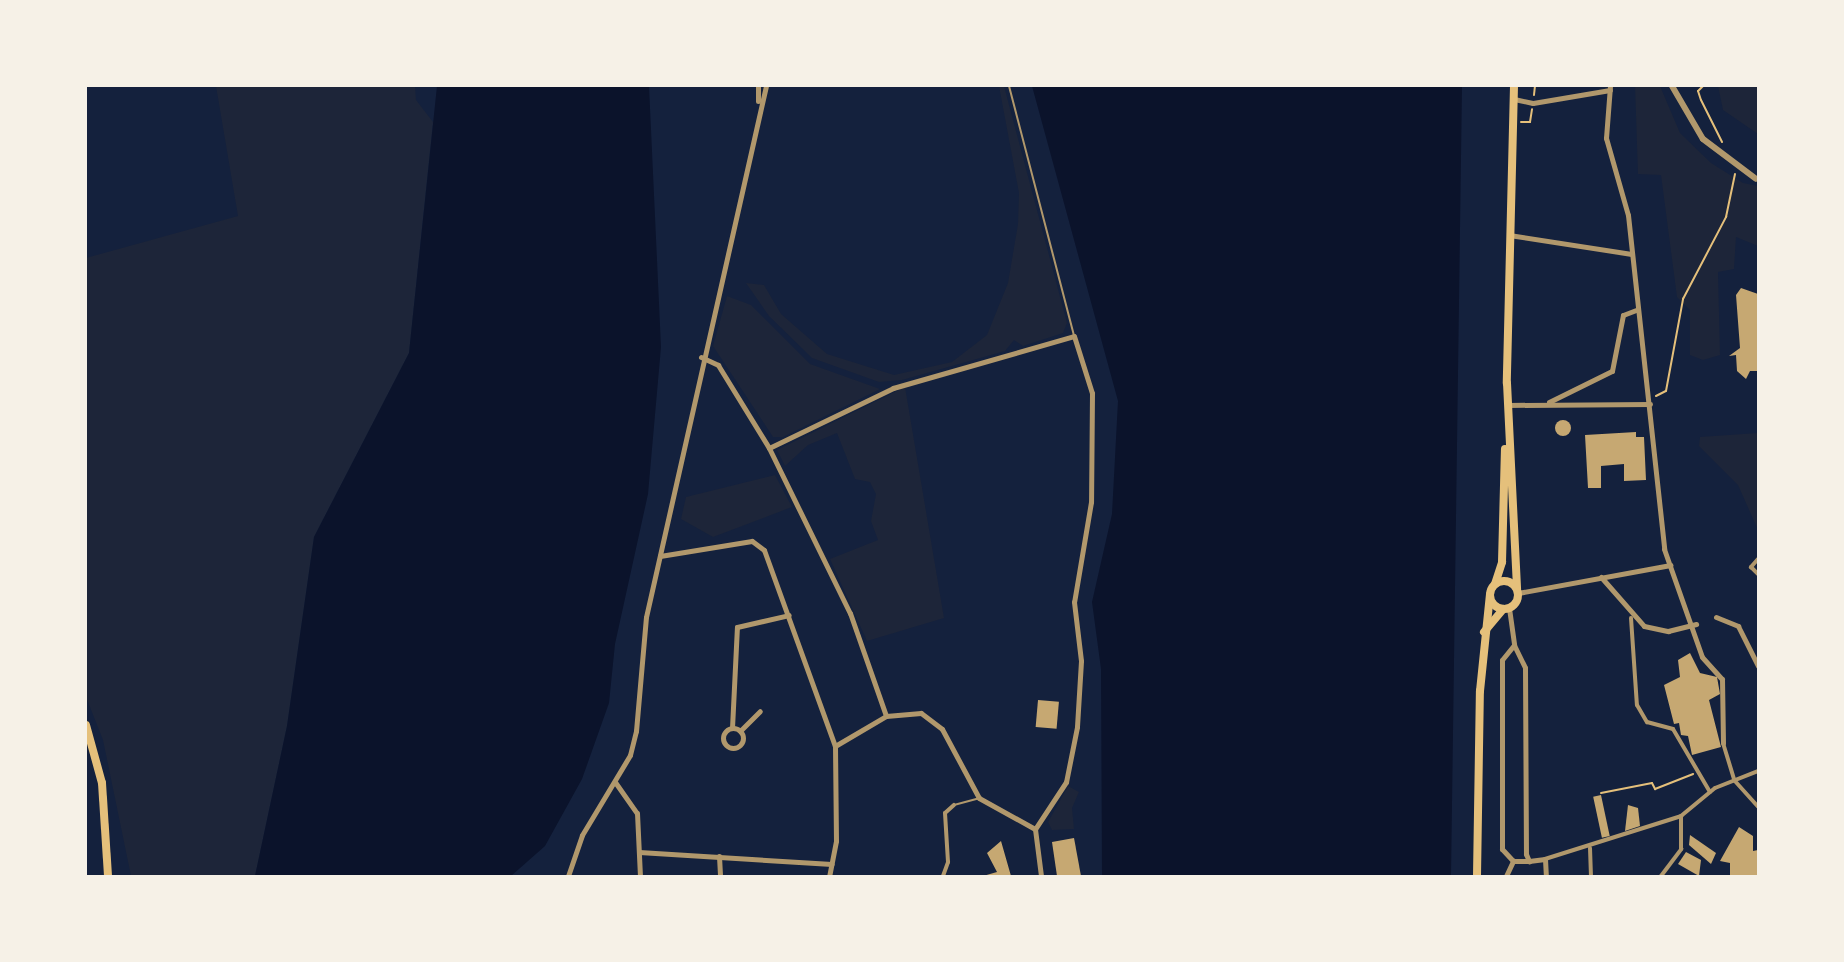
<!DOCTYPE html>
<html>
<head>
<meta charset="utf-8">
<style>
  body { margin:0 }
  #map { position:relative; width:1844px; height:962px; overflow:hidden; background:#14213d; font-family:Mulish,sans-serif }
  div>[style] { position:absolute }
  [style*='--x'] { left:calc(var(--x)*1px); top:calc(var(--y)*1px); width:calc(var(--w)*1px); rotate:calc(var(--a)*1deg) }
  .green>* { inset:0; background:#1d2539 }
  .water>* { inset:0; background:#0b132b }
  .building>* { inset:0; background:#c6a872; transform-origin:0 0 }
  .round { border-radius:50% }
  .path>* { height:2px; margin:-1px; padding:0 1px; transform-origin:1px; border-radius:1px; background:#e5c07b }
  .service>* { height:2px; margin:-1px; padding:0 1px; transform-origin:1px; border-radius:1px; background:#b1986c }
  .pedestrian>* { height:4px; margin:-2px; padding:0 2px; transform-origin:2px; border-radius:2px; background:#b1986c }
  .minor>* { height:5px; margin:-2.5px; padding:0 2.5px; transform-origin:2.5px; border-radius:2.5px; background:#b1986c }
  .minor>.ring { margin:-2.5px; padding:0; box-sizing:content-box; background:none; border:5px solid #b1986c; border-radius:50% }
  .tertiary>* { height:6px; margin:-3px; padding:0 3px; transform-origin:3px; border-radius:3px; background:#b1986c }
  .secondary>* { height:8px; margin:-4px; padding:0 4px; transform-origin:4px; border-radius:4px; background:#e5c07b }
  .secondary>.ring { margin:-4px; padding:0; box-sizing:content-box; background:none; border:8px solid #e5c07b; border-radius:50% }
  .primary>* { height:8px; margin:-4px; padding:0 4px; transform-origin:4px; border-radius:4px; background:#e5c07b }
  span { translate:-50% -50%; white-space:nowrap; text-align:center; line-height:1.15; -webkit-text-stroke:6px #f6f1e7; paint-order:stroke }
  .frame { position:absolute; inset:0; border:87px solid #f6f1e7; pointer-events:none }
</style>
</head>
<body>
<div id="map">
  <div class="green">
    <i style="clip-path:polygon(216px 86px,415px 86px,416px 100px,433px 122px,409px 353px,314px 537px,287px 726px,255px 876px,131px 876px,103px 740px,86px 697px,86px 258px,238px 216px)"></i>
    <i style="clip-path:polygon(999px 86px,1004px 86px,1067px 323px,1063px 333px,1023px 346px,1014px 340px,1005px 351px,902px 380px,879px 382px,812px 358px,769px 316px,746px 283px,764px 285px,781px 314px,827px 354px,894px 375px,952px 362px,987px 335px,1008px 283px,1018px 224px,1019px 193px)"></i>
    <i style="clip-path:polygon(1635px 86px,1660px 86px,1680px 133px,1711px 163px,1743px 183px,1758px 186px,1758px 246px,1736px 237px,1734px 269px,1718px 272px,1720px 355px,1703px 360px,1690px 355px,1690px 310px,1677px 297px,1661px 175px,1638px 174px)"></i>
    <i style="clip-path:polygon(1718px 86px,1758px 86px,1758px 134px,1723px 110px)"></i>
    <i style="clip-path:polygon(727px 296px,751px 305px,810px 364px,880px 389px,783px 437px,773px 437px,713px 346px)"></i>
    <i style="clip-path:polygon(905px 387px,944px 618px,867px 641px,830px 559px,878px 540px,871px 521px,876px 494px,870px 482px,855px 479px,837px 433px,808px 445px,785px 466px,777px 450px)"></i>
    <i style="clip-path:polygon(1758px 433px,1758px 530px,1738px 485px,1699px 446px,1700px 437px)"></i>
    <i style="clip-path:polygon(775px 475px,792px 507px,713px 537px,681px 519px,686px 497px)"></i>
    <i style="clip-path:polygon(1068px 786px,1079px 792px,1072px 808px,1074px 829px,1052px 830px,1048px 822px)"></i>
  </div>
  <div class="water">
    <i style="clip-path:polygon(437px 86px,649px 86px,661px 347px,648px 494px,615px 644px,609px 703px,582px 779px,545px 846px,511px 876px,255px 876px,287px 726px,314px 537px,409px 353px)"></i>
    <i style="clip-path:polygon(1032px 86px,1462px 86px,1451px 876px,1102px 876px,1101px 669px,1092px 602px,1112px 514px,1118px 401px)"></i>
  </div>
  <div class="building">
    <i style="clip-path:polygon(1741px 288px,1758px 294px,1758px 371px,1750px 371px,1746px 379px,1737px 371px,1736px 355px,1729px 356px,1740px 348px,1736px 295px)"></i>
    <i class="round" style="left:1555px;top:420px;width:16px;height:16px"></i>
    <i style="clip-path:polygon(1636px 432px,1636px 437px,1644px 437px,1646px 480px,1624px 481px,1624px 464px,1601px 466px,1601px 488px,1588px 488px,1585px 435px)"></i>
    <i style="clip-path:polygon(1690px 653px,1700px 673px,1717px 677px,1720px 694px,1709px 700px,1721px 747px,1692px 755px,1688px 736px,1681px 735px,1679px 723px,1674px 724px,1664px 685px,1680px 677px,1678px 660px)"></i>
    <i style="left:1038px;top:700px;width:21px;height:27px;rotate:5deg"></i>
    <i style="left:1601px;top:795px;width:42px;height:8px;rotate:78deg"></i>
    <i style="clip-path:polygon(1628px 805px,1638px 808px,1640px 826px,1625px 831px)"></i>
    <i style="clip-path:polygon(1739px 827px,1753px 836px,1753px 851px,1758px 850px,1758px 876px,1730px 876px,1730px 863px,1720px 861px)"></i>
    <i style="clip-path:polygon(1690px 835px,1716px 853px,1711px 864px,1689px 845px)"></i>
    <i style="clip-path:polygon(1074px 838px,1081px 876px,1057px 876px,1052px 842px)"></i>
    <i style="clip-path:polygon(1001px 841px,1011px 876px,983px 876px,997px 872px,987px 853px)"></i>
    <i style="clip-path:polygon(1686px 852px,1701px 860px,1699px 876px,1678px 864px)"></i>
  </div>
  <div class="path">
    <i style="--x:1703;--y:86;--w:7;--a:135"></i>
    <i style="--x:1698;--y:91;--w:9;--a:72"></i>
    <i style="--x:1701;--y:100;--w:47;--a:63.4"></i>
    <i style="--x:1534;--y:95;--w:9;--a:-84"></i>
    <i style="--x:1521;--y:122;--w:9;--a:0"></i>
    <i style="--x:1530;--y:122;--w:13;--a:-81"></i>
    <i style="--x:1656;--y:396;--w:11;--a:-27"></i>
    <i style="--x:1666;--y:391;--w:94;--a:-79.5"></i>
    <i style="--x:1683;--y:299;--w:93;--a:-62.3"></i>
    <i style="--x:1726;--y:217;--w:44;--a:-78.2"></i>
    <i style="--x:1601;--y:793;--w:52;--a:-11.1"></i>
    <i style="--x:1652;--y:783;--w:7;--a:63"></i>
    <i style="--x:1655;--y:789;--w:41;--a:-21.5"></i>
  </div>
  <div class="service">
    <i style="--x:1009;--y:86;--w:257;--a:75.4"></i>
    <i style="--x:954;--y:805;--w:24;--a:-15"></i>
  </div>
  <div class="pedestrian">
    <i style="--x:1758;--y:559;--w:11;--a:131"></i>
    <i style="--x:1751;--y:567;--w:10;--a:45"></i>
    <i style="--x:1631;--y:618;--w:87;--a:86.1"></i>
    <i style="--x:1637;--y:705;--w:20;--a:60"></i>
    <i style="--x:1647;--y:722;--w:27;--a:15"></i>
    <i style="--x:1673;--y:729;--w:73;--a:59.6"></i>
    <i style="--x:1723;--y:743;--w:39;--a:73"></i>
    <i style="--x:1734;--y:780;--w:36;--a:48"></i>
    <i style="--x:1590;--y:848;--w:28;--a:88"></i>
    <i style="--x:1545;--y:859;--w:143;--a:-17.5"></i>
    <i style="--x:1681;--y:816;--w:44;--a:-39.5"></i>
    <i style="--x:1715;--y:788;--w:46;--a:-21.6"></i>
    <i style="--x:943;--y:876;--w:15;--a:-70"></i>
    <i style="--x:948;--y:862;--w:49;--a:-93.5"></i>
    <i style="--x:945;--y:813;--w:12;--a:-42"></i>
    <i style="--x:1661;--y:876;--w:34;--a:-53"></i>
    <i style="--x:1681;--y:849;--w:33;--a:-90"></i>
  </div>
  <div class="minor">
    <i style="--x:758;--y:86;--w:15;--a:90"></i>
    <i style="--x:1610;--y:86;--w:52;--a:94.4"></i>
    <i style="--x:1606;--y:138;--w:80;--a:74.1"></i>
    <i style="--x:1628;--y:215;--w:336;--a:83.8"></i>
    <i style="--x:1664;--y:549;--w:114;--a:70.6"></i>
    <i style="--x:1702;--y:657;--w:30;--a:48"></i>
    <i style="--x:1722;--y:679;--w:64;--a:89.1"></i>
    <i style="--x:1514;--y:99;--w:19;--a:12"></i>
    <i style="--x:1533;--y:103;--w:78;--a:-9.6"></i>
    <i style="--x:1509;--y:235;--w:124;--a:8.8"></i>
    <i style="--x:701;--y:357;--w:19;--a:25"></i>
    <i style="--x:718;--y:365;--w:97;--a:58.4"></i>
    <i style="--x:769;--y:448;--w:184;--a:63.9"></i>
    <i style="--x:850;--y:613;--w:109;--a:70.7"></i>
    <i style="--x:1549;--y:402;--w:70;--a:-26.2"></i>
    <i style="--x:1612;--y:371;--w:57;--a:-78.9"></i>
    <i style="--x:1623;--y:315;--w:14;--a:-21"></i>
    <i style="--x:1507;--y:405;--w:143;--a:-0.4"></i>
    <i style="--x:769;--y:448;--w:138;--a:-25.8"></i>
    <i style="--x:893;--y:388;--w:188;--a:-16"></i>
    <i style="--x:1074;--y:336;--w:60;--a:72.5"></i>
    <i style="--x:1092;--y:393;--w:109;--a:90.5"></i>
    <i style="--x:1091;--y:502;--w:101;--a:99.6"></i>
    <i style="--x:1074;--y:602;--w:59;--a:83.2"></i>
    <i style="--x:1081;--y:661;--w:66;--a:93.5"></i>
    <i style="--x:1077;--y:727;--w:56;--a:101.3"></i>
    <i style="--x:1066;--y:782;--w:56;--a:123.4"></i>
    <i style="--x:660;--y:556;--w:93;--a:-9.3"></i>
    <i style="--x:752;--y:541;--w:15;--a:37"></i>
    <i style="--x:764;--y:550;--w:208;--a:70.1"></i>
    <i style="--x:835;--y:746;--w:95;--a:89.4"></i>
    <i style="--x:836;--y:841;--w:36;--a:101"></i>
    <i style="--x:1601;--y:577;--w:65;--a:48.7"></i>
    <i style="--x:1644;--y:626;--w:25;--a:12"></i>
    <i style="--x:1668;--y:631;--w:29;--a:-14"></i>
    <i style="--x:1518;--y:593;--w:155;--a:-10.4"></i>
    <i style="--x:1509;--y:608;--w:37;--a:82"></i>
    <i style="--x:1514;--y:645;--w:25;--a:64"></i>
    <i style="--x:1525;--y:668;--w:186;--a:89.7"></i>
    <i style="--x:1526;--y:854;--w:8;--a:67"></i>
    <i style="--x:1529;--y:861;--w:16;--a:-7"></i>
    <i style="--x:1545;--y:859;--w:17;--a:87"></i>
    <i style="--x:1716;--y:617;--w:24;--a:22"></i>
    <i style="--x:1738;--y:626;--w:45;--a:63.4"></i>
    <i style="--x:1514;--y:645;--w:19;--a:129"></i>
    <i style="--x:1502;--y:660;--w:189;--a:90"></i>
    <i style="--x:1502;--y:849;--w:16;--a:47"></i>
    <i style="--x:1513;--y:861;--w:16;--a:0"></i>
    <i class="ring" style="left:723px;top:728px;width:15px;height:15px"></i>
    <i style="--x:732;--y:728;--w:101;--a:-87.2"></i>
    <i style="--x:737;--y:627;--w:53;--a:-13"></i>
    <i style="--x:740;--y:731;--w:28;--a:-45"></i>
    <i style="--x:835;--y:746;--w:59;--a:-30.5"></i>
    <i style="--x:886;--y:716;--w:35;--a:-5"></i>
    <i style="--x:921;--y:713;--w:26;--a:37"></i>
    <i style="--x:942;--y:729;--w:78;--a:61.8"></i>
    <i style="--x:979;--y:798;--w:64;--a:29"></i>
    <i style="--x:615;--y:782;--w:38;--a:55"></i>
    <i style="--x:637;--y:813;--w:63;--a:87.3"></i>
    <i style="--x:1035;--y:829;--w:47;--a:82.7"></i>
    <i style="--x:639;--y:852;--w:193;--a:3.6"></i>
    <i style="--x:719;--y:856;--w:20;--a:87"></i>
    <i style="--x:568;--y:876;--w:43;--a:-71.1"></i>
    <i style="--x:582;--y:835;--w:93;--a:-59"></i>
    <i style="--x:630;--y:755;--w:25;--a:-76"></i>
    <i style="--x:636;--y:731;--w:114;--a:-85"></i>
    <i style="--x:646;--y:617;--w:544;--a:-77.27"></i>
    <i style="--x:1506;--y:876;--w:17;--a:-65"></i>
  </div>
  <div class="tertiary">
    <i style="--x:1672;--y:86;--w:61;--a:59.7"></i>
    <i style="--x:1703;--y:139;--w:66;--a:37"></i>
  </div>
  <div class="secondary">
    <i style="--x:1514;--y:86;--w:297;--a:91.4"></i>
    <i style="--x:1507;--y:383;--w:206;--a:87.2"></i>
    <i class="ring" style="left:1490px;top:581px;width:20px;height:20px"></i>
    <i style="--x:1495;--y:584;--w:23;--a:-72"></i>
    <i style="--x:1502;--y:562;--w:113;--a:-88.5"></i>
    <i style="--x:1484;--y:632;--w:30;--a:-50"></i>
    <i style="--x:1477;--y:876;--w:185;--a:-89.1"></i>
    <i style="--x:1480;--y:691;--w:97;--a:-84.1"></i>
  </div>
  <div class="primary">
    <i style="--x:86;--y:725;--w:60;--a:74.6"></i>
    <i style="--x:102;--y:783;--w:93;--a:86.3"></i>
  </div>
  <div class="frame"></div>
</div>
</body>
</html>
